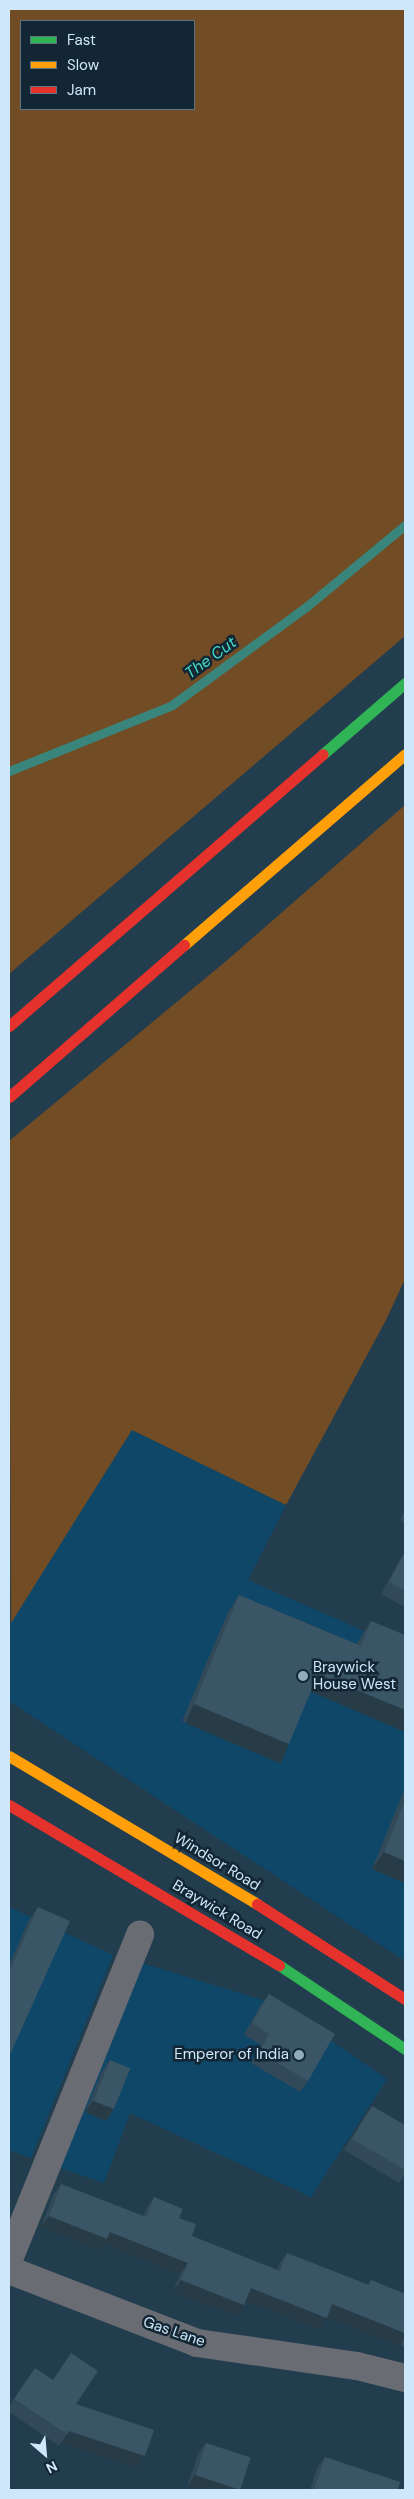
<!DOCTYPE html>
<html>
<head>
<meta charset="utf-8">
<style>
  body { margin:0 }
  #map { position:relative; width:414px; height:2499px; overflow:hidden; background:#223d4e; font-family:"DM Sans",sans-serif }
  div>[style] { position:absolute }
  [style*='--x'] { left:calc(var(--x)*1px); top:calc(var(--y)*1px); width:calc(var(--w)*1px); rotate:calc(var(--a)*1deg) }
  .built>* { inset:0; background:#0e4768 }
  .green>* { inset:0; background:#724c24 }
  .stream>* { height:9px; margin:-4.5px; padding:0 4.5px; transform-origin:4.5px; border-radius:4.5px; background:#3a857b }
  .street>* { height:28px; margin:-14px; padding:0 14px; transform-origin:14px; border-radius:14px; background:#6a6c74 }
  .fast>* { height:11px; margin:-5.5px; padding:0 5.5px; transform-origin:5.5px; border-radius:5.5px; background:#30b455 }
  .slow>* { height:11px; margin:-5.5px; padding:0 5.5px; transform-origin:5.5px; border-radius:5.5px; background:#ff9f0a }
  .jam>* { height:11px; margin:-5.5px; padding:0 5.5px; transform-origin:5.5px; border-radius:5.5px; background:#e5322d }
  .wall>* { inset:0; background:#314958 }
  .shaded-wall>* { inset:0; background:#283c47; transform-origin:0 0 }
  .building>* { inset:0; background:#395566; transform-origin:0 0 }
  .dots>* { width:14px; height:14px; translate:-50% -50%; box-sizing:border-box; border:2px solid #132634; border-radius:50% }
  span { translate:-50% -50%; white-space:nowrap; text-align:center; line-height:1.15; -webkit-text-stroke:5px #132634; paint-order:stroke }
  .poi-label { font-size:15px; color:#cee7fa }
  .left { translate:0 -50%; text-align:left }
  .right { translate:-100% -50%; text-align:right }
  .street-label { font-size:15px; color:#cee7fa }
  .water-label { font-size:16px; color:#45e0cb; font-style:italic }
  .frame { position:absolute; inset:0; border:10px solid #cee7fa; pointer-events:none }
  .legend { position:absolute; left:20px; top:20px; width:175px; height:90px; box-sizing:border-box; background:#132634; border:1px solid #5e7383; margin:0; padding:6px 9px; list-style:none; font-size:15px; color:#cee7fa }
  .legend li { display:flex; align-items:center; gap:10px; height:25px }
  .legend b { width:25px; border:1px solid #5e7383 }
  .north { position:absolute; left:20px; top:2429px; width:50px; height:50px; -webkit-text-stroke:4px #132634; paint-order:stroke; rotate:153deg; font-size:14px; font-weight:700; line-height:20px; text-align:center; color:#cee7fa }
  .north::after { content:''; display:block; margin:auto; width:18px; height:22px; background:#cee7fa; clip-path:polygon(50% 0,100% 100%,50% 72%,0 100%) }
</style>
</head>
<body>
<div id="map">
  <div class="built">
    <i style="clip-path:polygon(132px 1430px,286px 1505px,248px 1580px,405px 1649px,405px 1961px,9px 1701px,9px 1625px)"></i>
    <i style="clip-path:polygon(9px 1907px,113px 1955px,31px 2158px,9px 2150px)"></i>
    <i style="clip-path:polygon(135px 1961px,279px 2005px,387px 2079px,311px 2197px,130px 2113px,104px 2183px,52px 2165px)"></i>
  </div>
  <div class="green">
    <i style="clip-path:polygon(evenodd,9px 9px,405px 9px,405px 636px,9px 974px,9px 9px,21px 21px,194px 21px,194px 109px,21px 109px,21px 21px)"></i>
    <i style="clip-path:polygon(405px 805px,405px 1279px,386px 1320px,286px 1505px,132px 1430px,11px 1623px,9px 1141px,225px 962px)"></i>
  </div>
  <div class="stream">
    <i style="--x:9;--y:771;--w:176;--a:-22"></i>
    <i style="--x:172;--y:705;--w:166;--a:-36.2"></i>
    <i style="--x:306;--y:607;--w:129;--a:-39.6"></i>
  </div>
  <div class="street">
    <i style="--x:9;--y:2259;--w:350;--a:-68"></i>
    <i style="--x:9;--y:2270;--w:202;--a:21.2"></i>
    <i style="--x:197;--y:2343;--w:162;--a:8.2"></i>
    <i style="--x:357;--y:2366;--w:49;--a:14"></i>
  </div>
  <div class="fast">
    <i style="--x:323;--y:754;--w:108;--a:-40.9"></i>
    <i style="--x:279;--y:1965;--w:151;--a:33.7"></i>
  </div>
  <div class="slow">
    <i style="--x:184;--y:945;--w:292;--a:-40.8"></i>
    <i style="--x:9;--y:1756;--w:289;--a:30.8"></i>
  </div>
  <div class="jam">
    <i style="--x:9;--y:1026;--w:415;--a:-40.9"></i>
    <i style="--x:9;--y:1097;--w:232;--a:-41"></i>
    <i style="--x:9;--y:1805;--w:314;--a:30.7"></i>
    <i style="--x:257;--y:1904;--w:176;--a:32.7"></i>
  </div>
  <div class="wall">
    <i style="clip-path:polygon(405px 1510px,405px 1523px,400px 1520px)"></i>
    <i style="clip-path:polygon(405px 1552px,405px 1607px,381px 1594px,399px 1561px)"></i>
    <i style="clip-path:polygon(239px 1595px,357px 1644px,360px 1638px,371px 1621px,405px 1635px,311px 1692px,277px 1760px,182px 1721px,228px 1612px)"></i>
    <i style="clip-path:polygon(405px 1788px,405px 1883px,372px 1869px)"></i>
    <i style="clip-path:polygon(38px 1907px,9px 2057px,9px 1965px,28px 1922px)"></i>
    <i style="clip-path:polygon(269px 1994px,308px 2081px,300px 2092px,251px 2063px,261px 2045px,244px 2035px,260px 2006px)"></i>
    <i style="clip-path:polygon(110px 2060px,106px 2121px,85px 2112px,102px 2071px)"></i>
    <i style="clip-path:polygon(372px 2106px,405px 2125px,405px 2174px,399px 2183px,344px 2150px,364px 2117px)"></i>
    <i style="clip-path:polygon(61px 2184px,143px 2216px,146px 2209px,154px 2197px,179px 2218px,192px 2236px,277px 2270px,279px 2264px,287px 2253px,368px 2285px,371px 2280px,405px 2294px,405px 2347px,327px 2317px,319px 2329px,246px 2301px,236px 2316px,173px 2292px,180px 2274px,103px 2244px,99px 2250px,41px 2227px,53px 2195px)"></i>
    <i style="clip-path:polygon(27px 2379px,76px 2404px,145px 2456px,137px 2467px,61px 2443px,59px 2446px,9px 2412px,9px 2407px)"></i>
    <i style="clip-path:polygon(206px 2443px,241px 2490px,199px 2490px,187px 2486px,198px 2454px)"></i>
    <i style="clip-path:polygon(325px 2457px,398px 2490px,310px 2490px,317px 2468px)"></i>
  </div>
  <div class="shaded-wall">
    <i style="clip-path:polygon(318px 1674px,405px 1710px,405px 1732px,307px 1690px)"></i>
    <i style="left:194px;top:1704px;width:103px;height:21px;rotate:23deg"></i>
    <i style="clip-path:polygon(384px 1852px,405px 1861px,405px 1883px,372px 1869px)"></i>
    <i style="clip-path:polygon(93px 2101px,114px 2109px,106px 2121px,85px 2112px)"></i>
    <i style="clip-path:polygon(49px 2216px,110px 2232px,188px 2263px,180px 2274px,103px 2244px,99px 2250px,41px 2227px)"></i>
    <i style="clip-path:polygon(181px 2280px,244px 2305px,236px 2316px,173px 2292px)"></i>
    <i style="clip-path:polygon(251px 2288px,327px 2318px,319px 2329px,243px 2300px)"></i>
    <i style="left:332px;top:2304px;width:79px;height:14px;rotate:22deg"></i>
    <i style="clip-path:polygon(69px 2431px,145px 2456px,137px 2467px,61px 2443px)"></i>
    <i style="clip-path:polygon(195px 2475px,241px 2490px,199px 2490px,187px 2486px)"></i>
  </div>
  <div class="building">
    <i style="clip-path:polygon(405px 1552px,405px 1591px,389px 1582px)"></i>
    <i style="clip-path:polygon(239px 1595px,361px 1646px,371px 1621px,405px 1635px,405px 1710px,318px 1674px,289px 1744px,194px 1704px)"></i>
    <i style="clip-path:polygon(405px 1800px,405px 1861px,384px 1852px)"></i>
    <i style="clip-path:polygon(38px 1907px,70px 1921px,9px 2057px,9px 1973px)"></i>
    <i style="clip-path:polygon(269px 1994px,335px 2034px,308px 2081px,259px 2052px,269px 2034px,252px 2023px)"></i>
    <i style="left:110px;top:2060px;width:22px;height:44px;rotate:22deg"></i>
    <i style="clip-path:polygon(372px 2106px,405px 2125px,405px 2170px,352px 2139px)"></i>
    <i style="clip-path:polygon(61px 2184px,146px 2217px,154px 2197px,183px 2209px,179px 2218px,196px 2224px,192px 2236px,280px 2271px,287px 2253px,369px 2285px,371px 2280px,405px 2294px,405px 2333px,332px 2304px,327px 2318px,251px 2288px,244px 2305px,181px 2280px,188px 2263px,110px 2232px,107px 2239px,49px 2216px)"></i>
    <i style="clip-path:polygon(71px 2353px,98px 2371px,76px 2404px,154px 2430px,145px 2456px,69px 2431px,67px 2434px,14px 2399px,35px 2368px,53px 2380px)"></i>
    <i style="left:206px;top:2443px;width:47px;height:34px;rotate:18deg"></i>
    <i style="clip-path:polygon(325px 2457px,400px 2482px,398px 2490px,314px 2490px)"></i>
  </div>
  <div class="dots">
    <i style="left:303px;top:1676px;background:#92acbe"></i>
    <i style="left:299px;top:2055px;background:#92acbe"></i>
  </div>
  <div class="poi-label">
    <span class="left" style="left:313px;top:1676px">Braywick<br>House West</span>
    <span class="right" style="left:289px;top:2055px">Emperor of India</span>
  </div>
  <div class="street-label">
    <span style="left:217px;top:1862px;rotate:31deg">Windsor Road</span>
    <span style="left:217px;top:1910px;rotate:31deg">Braywick Road</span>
    <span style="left:174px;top:2332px;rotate:19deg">Gas Lane</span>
  </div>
  <div class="water-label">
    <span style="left:211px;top:658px;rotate:-36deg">The Cut</span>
  </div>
  <div class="frame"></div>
  <ul class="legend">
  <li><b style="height:6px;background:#30b455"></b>Fast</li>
  <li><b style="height:6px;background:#ff9f0a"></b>Slow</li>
  <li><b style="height:6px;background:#e5322d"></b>Jam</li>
  </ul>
  <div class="north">N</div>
</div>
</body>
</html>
